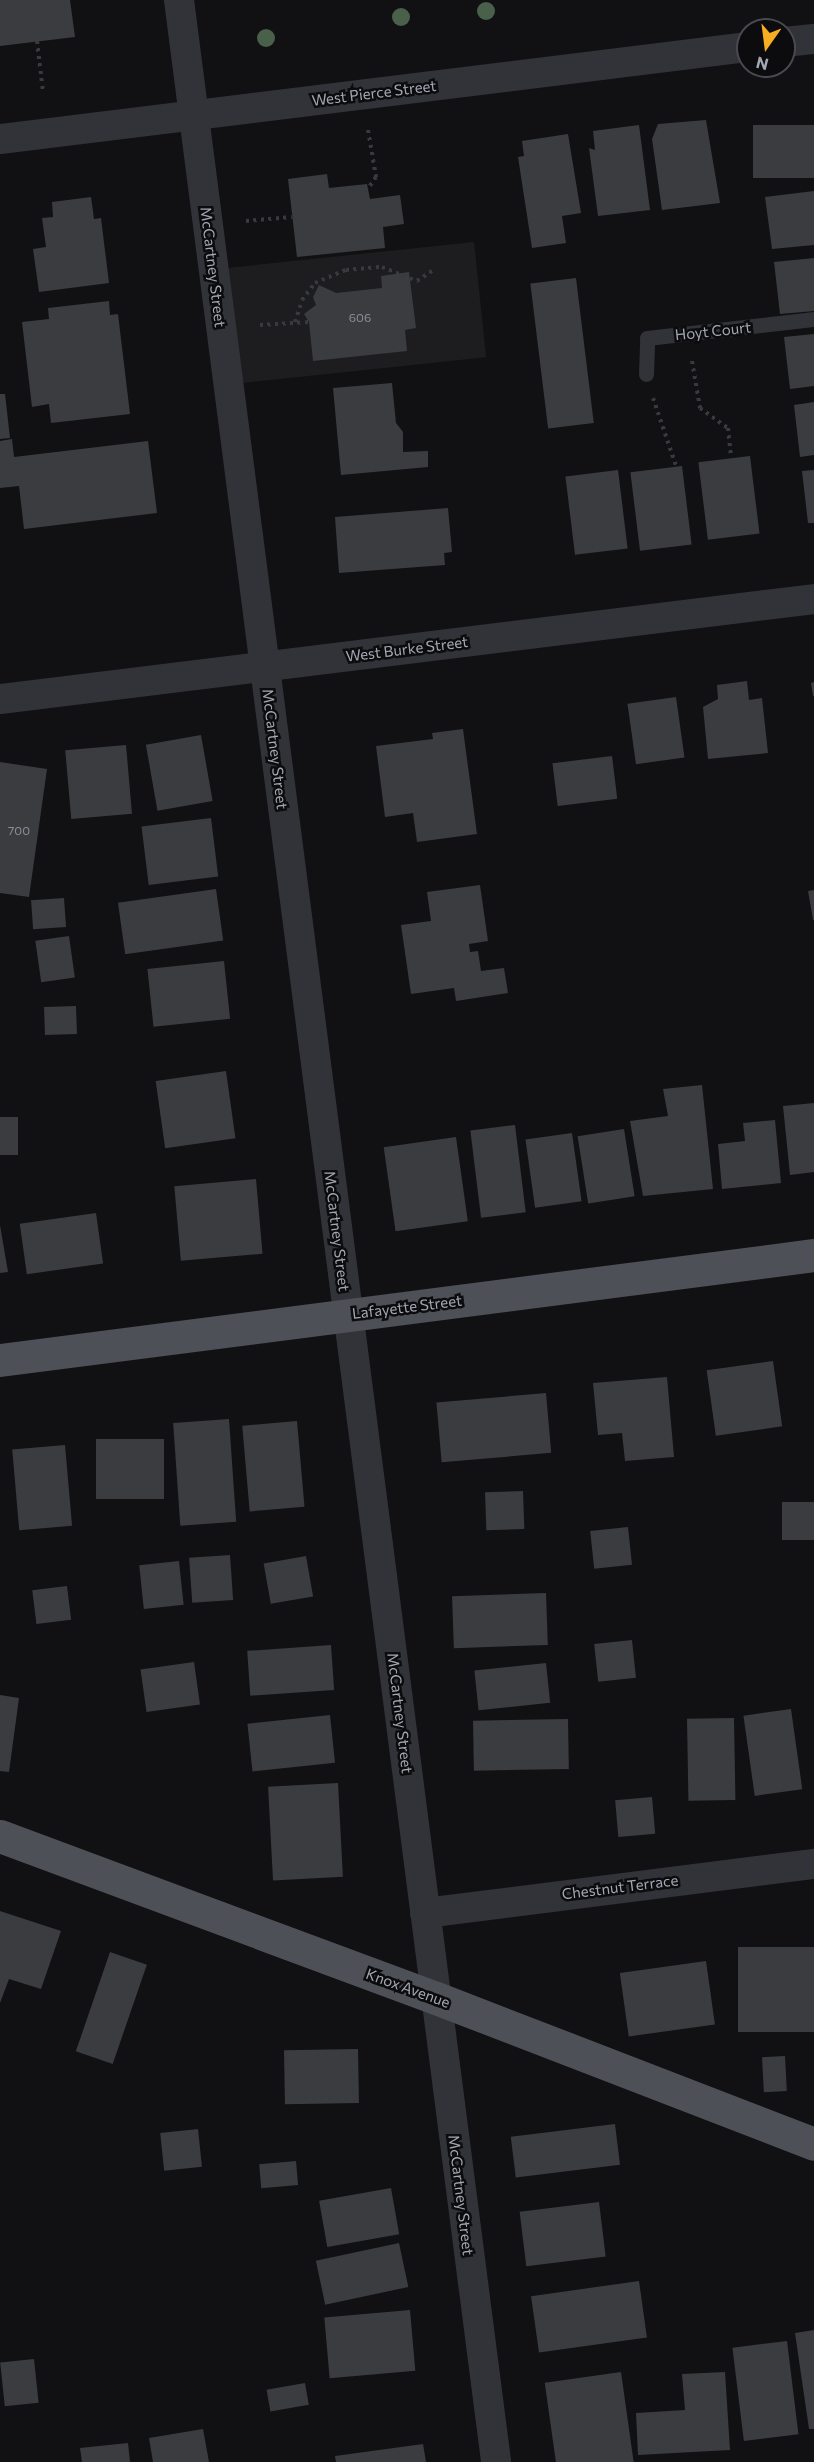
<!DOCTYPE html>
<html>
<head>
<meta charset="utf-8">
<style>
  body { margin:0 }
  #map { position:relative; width:814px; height:2462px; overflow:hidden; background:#111113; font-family:Commissioner,sans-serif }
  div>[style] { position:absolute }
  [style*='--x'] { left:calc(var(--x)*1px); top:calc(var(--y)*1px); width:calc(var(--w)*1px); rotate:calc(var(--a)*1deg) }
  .built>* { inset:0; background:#1d1d20; transform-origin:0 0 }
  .building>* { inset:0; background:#3b3c40; transform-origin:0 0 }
  .path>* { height:4px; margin-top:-2px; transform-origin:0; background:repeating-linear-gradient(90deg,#383a3f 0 3px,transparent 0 7.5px) }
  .lane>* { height:15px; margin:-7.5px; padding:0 7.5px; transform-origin:7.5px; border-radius:7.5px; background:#323338 }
  .street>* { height:30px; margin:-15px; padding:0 15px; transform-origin:15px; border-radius:15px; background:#323338 }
  .primary>* { height:33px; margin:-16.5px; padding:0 16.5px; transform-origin:16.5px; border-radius:16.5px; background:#4e5057 }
  .trees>* { width:18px; height:18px; margin:-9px; border-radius:50%; background:#49604b }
  span { translate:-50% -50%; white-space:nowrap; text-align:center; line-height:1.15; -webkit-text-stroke:5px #0c0c0e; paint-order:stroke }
  .number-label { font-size:12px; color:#888d97 }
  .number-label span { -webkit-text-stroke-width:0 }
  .street-label { font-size:15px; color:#a2a8b4 }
  .north { position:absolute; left:736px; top:18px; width:60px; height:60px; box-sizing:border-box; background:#0c0c0e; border:2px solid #484a50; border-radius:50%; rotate:194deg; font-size:16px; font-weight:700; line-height:24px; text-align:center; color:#a2a8b4 }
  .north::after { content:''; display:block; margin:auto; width:21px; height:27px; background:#f9ae22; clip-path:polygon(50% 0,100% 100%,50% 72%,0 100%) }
</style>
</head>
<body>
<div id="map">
  <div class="built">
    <i style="left:474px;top:242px;width:116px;height:262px;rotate:84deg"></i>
  </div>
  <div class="building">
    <i style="clip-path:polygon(0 0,70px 0,75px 37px,0 46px)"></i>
    <i style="clip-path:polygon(706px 120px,720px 203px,662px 210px,652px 139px,658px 124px)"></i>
    <i style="clip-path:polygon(639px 125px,650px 210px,598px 216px,589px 148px,595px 150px,593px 131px)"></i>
    <i style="left:814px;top:125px;width:53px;height:61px;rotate:90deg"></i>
    <i style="clip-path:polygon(568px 134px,581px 213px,562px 216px,566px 243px,532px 248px,518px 157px,524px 156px,522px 141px)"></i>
    <i style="clip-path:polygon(327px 174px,329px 188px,367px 184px,370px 199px,400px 195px,404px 224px,383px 227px,385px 248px,297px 257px,288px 179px)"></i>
    <i style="clip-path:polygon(814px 191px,814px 245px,772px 249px,765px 197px)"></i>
    <i style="clip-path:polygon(91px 197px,94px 219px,101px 218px,109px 283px,39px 292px,33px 249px,46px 247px,42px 218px,53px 217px,52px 202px)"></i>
    <i style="clip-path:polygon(814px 258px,814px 311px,780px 314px,774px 262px)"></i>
    <i style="clip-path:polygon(409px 272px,416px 328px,405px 330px,407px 351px,313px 361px,309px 322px,304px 314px,316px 305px,313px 297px,319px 285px,336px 293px,382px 288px,381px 276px)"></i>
    <i style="left:576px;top:278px;width:146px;height:46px;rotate:83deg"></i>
    <i style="clip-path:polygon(109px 301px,110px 315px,118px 314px,130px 414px,51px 423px,49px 404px,32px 407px,22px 322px,49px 319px,48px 308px)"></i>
    <i style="clip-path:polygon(814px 334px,814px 386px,790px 389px,784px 337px)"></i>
    <i style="clip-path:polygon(392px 383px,396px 423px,403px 432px,403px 452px,428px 451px,428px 467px,341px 475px,333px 388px)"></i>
    <i style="clip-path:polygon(0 394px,5px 394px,10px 438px,0 439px)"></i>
    <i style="clip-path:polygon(814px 402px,814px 455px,800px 457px,794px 405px)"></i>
    <i style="clip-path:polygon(12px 439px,14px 457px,148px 441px,157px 513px,24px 529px,19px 486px,0 488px,0 441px)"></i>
    <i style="left:750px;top:456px;width:78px;height:52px;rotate:83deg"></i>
    <i style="left:682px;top:466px;width:79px;height:52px;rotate:83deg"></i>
    <i style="left:618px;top:470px;width:79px;height:53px;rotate:83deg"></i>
    <i style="clip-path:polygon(814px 470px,814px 523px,808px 523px,802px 471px)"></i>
    <i style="clip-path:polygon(448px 508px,452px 552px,444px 553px,445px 565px,339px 573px,335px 517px)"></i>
    <i style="clip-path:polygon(747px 681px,749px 700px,762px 698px,768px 753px,708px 759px,703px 707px,718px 699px,717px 685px)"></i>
    <i style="clip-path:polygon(814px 682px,814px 696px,813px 696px,811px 683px)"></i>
    <i style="left:676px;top:697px;width:61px;height:49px;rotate:82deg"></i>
    <i style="clip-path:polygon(463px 729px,477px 834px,417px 842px,413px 813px,385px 817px,376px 746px,433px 739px,432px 733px)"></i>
    <i style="left:201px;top:735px;width:67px;height:56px;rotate:80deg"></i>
    <i style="left:126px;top:745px;width:69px;height:61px;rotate:85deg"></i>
    <i style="left:612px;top:756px;width:43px;height:60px;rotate:83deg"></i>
    <i style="clip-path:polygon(0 762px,47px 769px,29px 897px,0 893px)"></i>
    <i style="left:211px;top:818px;width:59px;height:70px;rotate:83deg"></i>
    <i style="clip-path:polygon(480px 885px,488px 941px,469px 944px,470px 952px,478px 951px,481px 971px,504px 968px,508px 993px,456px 1001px,454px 988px,411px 994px,401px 925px,431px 921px,427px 892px)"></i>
    <i style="left:216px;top:889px;width:52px;height:99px;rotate:82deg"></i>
    <i style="clip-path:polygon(814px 890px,814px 920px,813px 920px,808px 891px)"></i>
    <i style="left:64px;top:898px;width:29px;height:33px;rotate:86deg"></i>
    <i style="left:69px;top:936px;width:42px;height:34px;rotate:82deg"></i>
    <i style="left:224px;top:961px;width:58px;height:77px;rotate:84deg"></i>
    <i style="left:76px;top:1006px;width:28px;height:32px;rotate:88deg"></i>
    <i style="left:226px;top:1071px;width:68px;height:71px;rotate:82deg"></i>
    <i style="clip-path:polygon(702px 1085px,713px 1189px,643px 1196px,630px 1121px,668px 1116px,663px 1089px)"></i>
    <i style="clip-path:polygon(814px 1103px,814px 1172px,790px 1175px,783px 1106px)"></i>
    <i style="left:0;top:1117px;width:18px;height:38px"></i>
    <i style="clip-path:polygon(775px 1120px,781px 1183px,722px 1189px,718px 1144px,745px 1141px,743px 1123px)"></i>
    <i style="left:515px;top:1125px;width:88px;height:45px;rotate:83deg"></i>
    <i style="left:624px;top:1129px;width:68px;height:47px;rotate:81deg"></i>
    <i style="left:572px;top:1133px;width:69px;height:47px;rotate:82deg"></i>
    <i style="left:456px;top:1137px;width:85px;height:73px;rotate:82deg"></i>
    <i style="left:256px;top:1179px;width:75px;height:82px;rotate:85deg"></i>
    <i style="left:96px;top:1213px;width:51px;height:77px;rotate:82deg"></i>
    <i style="clip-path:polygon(0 1225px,8px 1272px,0 1273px)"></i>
    <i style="left:773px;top:1361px;width:66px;height:67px;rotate:82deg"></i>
    <i style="clip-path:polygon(667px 1377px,674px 1457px,625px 1461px,622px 1433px,598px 1435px,593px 1383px)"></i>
    <i style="left:546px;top:1393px;width:60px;height:110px;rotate:85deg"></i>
    <i style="left:229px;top:1419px;width:103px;height:56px;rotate:86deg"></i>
    <i style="left:297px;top:1421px;width:86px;height:55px;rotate:85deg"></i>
    <i style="left:96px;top:1439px;width:68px;height:60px"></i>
    <i style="left:65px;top:1445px;width:81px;height:53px;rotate:85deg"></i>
    <i style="left:523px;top:1491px;width:38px;height:38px;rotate:88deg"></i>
    <i style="left:814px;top:1502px;width:38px;height:32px;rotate:90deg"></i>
    <i style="left:628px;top:1527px;width:38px;height:38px;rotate:84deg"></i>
    <i style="left:230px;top:1555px;width:45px;height:41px;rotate:86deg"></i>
    <i style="left:306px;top:1556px;width:41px;height:43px;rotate:80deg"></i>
    <i style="left:179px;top:1561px;width:44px;height:40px;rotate:84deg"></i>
    <i style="left:67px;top:1586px;width:34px;height:35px;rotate:83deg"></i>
    <i style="left:546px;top:1593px;width:52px;height:94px;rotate:88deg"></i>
    <i style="left:632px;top:1640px;width:38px;height:38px;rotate:84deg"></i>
    <i style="left:331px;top:1645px;width:45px;height:84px;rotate:86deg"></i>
    <i style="left:194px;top:1662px;width:43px;height:54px;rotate:82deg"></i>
    <i style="left:546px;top:1663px;width:40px;height:72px;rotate:84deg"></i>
    <i style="clip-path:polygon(0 1695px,19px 1698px,9px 1772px,0 1771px)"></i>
    <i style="left:791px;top:1709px;width:81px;height:48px;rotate:82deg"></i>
    <i style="left:330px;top:1715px;width:48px;height:83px;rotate:84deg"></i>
    <i style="left:734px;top:1718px;width:82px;height:47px;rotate:89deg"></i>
    <i style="left:568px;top:1719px;width:50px;height:95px;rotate:89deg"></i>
    <i style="left:338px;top:1783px;width:94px;height:70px;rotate:87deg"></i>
    <i style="left:652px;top:1797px;width:37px;height:37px;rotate:85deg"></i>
    <i style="clip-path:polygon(0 1911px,61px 1931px,41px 1989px,9px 1979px,0 2003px)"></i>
    <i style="left:814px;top:1947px;width:85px;height:76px;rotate:90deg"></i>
    <i style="left:110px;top:1952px;width:39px;height:105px;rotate:19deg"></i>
    <i style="left:706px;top:1961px;width:64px;height:87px;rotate:82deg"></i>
    <i style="left:358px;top:2049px;width:54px;height:74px;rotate:89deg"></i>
    <i style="left:785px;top:2056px;width:35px;height:23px;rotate:87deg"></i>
    <i style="left:615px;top:2124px;width:41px;height:105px;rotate:83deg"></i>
    <i style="left:198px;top:2129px;width:38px;height:38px;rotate:84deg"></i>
    <i style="left:296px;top:2161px;width:24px;height:37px;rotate:85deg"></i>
    <i style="left:391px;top:2188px;width:47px;height:73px;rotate:80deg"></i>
    <i style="left:599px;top:2202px;width:55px;height:80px;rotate:83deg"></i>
    <i style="left:399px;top:2243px;width:45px;height:85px;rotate:78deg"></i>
    <i style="left:639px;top:2281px;width:57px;height:109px;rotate:82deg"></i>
    <i style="left:410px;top:2310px;width:61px;height:86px;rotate:85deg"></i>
    <i style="clip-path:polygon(814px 2330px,814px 2429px,809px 2429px,795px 2333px)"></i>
    <i style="left:787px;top:2341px;width:94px;height:55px;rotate:83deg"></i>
    <i style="left:34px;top:2359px;width:44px;height:34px;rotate:84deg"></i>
    <i style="left:621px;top:2372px;width:91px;height:77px;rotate:82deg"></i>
    <i style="clip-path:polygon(725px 2372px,730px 2450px,638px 2455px,636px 2413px,685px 2410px,682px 2374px)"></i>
    <i style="left:305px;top:2383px;width:22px;height:39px;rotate:80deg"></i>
    <i style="clip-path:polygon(203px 2429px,209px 2462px,153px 2462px,149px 2438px)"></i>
    <i style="clip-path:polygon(128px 2443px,130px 2462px,82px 2462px,80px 2448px)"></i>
    <i style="clip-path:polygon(423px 2444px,426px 2462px,336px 2462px,335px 2456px)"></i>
  </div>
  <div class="path">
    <i style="--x:37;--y:41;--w:50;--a:83.2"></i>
    <i style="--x:368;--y:130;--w:48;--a:80.3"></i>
    <i style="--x:376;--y:177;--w:12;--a:125"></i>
    <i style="--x:246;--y:221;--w:46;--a:-5"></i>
    <i style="--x:295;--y:322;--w:23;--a:-72"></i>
    <i style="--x:302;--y:300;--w:21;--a:-53"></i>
    <i style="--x:315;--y:283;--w:34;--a:-23"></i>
    <i style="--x:346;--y:270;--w:36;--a:-5"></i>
    <i style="--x:382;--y:267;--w:38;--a:22"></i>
    <i style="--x:417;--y:281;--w:18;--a:-34"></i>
    <i style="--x:260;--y:325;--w:49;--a:-3.5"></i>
    <i style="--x:692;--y:361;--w:48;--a:80.3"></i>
    <i style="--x:700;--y:408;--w:34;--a:36"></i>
    <i style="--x:728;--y:428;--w:30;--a:84"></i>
    <i style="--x:653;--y:398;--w:72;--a:71.3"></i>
  </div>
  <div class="lane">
    <i style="--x:646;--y:374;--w:36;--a:-88"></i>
    <i style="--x:647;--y:338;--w:168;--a:-6.5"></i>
  </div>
  <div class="street">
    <i style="--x:179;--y:0;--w:2482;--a:82.66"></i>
    <i style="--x:784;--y:42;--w:30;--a:-6"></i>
    <i style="--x:0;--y:139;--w:754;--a:-7.01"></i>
    <i style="--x:0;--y:699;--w:820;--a:-7"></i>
    <i style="--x:425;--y:1913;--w:392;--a:-7.2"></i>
  </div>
  <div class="primary">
    <i style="--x:0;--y:1360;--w:821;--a:-7.35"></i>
    <i style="--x:0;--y:1836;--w:465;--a:20.4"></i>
    <i style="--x:436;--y:1998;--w:405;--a:21.1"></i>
  </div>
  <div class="trees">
    <i style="left:486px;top:11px"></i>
    <i style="left:401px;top:17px"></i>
    <i style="left:266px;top:38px"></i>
  </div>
  <div class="number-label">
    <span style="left:360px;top:318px">606</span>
    <span style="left:19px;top:831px">700</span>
  </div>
  <div class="street-label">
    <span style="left:374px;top:93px;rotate:-7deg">West Pierce Street</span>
    <span style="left:213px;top:267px;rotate:83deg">McCartney Street</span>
    <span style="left:713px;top:331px;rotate:-6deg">Hoyt Court</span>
    <span style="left:407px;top:649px;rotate:-7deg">West Burke Street</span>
    <span style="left:275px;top:749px;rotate:83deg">McCartney Street</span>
    <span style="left:337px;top:1231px;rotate:83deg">McCartney Street</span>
    <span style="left:407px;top:1307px;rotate:-7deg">Lafayette Street</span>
    <span style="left:400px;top:1713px;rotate:83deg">McCartney Street</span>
    <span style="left:620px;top:1887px;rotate:-7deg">Chestnut Terrace</span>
    <span style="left:408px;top:1988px;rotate:20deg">Knox Avenue</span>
    <span style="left:461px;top:2195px;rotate:83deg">McCartney Street</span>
  </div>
  <div class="north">N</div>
</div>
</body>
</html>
